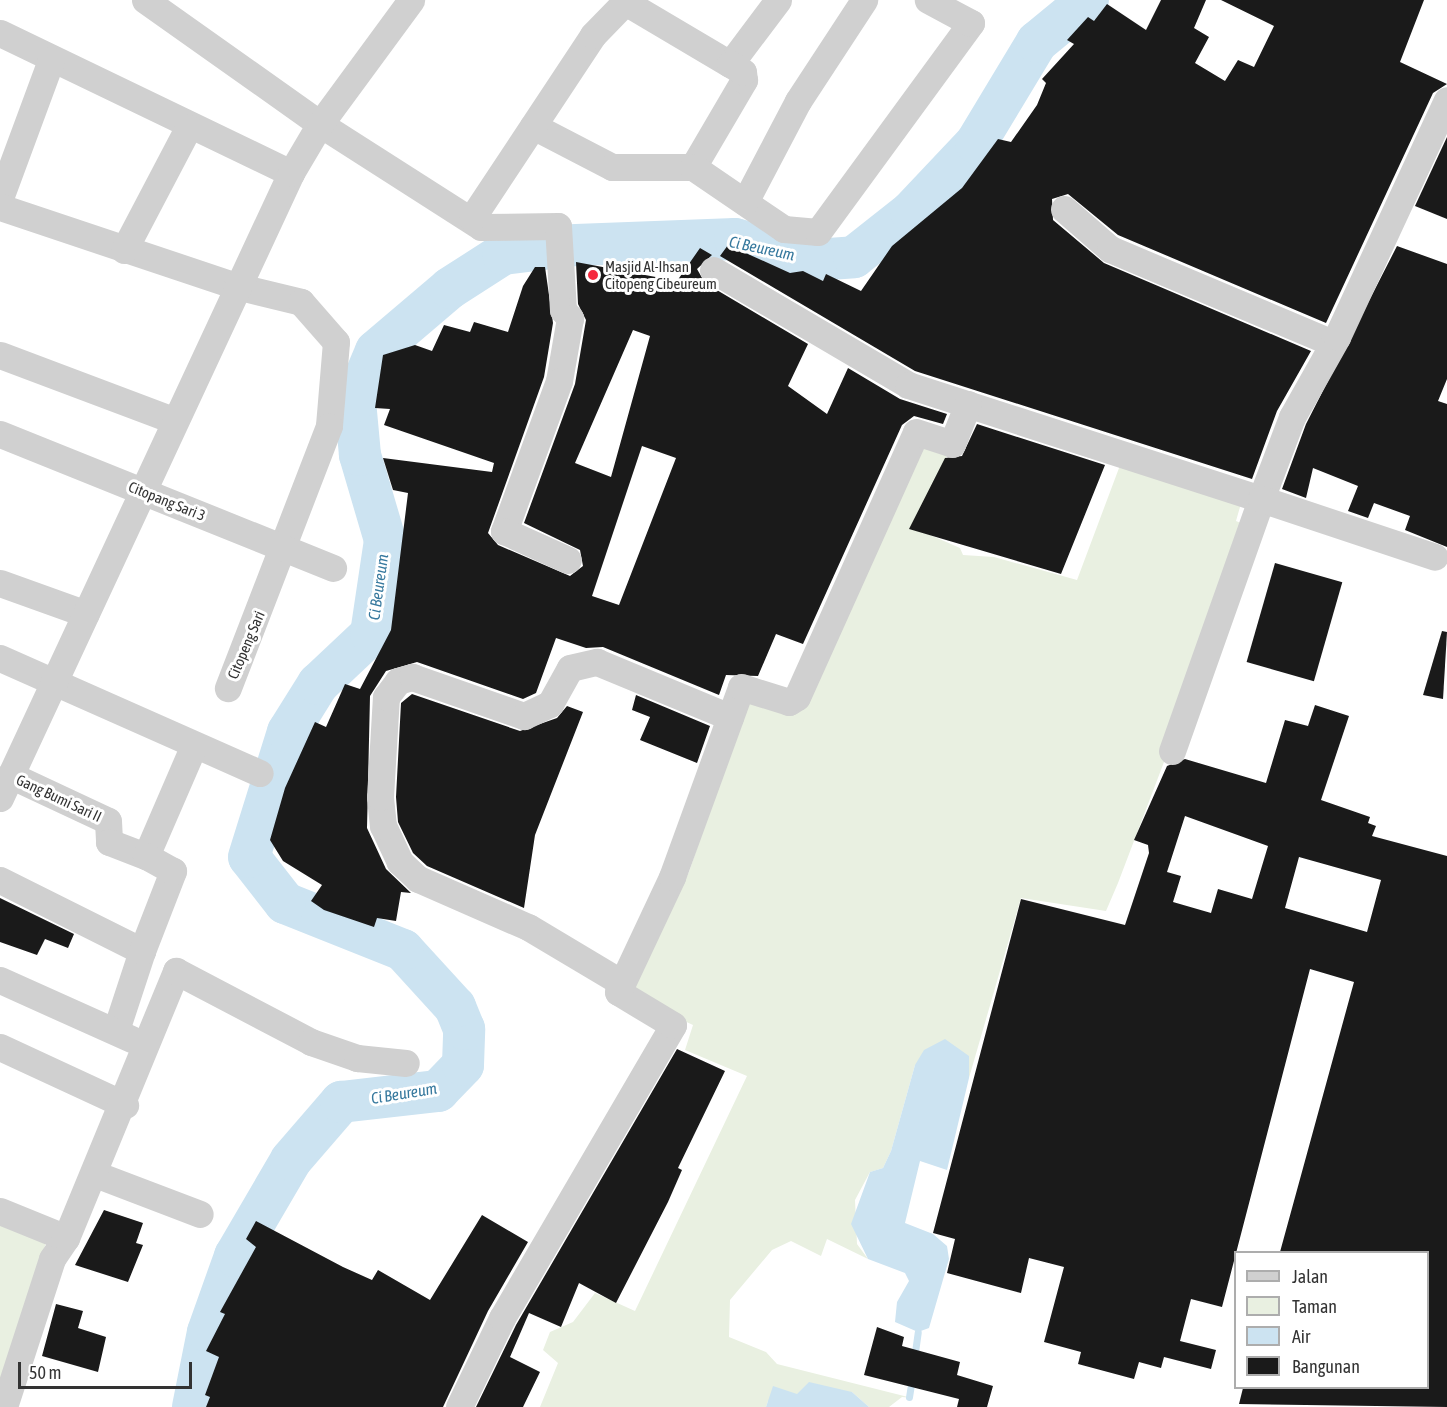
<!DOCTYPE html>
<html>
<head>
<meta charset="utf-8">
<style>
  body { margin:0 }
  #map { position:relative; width:1447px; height:1407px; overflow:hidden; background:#fff; font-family:"Asap Condensed",sans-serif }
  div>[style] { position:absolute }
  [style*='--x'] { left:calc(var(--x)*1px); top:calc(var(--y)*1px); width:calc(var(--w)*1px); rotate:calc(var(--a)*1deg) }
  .green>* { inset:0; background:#e9f0e1 }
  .water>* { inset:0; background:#cce3f1 }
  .stream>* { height:7px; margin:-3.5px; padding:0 3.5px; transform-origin:3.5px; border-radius:3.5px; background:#cce3f1 }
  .river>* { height:42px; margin:-21px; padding:0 21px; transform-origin:21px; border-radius:21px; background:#cce3f1 }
  .building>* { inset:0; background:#1a1a1a; transform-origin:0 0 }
  .minor>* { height:27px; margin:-13.5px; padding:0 13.5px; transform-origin:13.5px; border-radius:13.5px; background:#d0d0d0 }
  .dots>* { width:16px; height:16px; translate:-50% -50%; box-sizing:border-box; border:3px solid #fff; border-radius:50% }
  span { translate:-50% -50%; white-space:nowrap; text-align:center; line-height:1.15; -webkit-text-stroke:6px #fff; paint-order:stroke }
  .poi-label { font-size:15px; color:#333 }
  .left { translate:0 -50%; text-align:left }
  .street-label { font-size:15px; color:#333 }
  .water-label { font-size:16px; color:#37799e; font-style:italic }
  .legend { position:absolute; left:1234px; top:1251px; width:195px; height:138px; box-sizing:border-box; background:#fff; border:2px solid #adadad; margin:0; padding:8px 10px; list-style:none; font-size:18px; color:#333 }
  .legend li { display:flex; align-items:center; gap:12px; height:30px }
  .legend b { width:30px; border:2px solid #adadad }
  .scale { position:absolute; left:18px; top:1362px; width:174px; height:27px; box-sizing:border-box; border:3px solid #333; border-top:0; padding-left:8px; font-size:18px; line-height:21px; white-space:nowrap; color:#333; -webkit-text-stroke:4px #fff; paint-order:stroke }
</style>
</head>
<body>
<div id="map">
  <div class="green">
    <i style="clip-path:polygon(920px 442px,950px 446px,921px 531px,960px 548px,963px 555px,994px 557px,1077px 580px,1122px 460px,1242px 500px,1236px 521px,1253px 528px,1118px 883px,1106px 911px,1021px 898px,969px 1078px,969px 1056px,915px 1065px,891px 1151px,883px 1168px,870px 1172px,855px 1200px,857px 1244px,868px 1259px,827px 1239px,821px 1256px,791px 1241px,772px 1250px,730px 1300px,729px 1337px,766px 1352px,777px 1364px,912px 1398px,902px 1397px,889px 1407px,869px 1407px,852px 1392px,797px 1394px,768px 1401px,766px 1407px,540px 1407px,558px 1363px,543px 1350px,550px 1332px,573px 1322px,595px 1293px,635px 1311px,747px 1076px,685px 1050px,693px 1025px,633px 997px,634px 983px,689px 872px,748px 696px,795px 711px)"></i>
    <i style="clip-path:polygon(0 1223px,47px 1239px,0 1397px)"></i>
    <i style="clip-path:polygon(228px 1320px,220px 1407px,187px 1407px,203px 1355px)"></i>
  </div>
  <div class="water">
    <i style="clip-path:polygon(945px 1039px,969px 1056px,969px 1078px,947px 1170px,920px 1161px,905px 1223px,933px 1234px,947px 1246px,949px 1259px,929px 1328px,918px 1332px,895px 1322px,897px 1302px,909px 1281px,905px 1273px,868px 1259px,851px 1224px,870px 1172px,883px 1168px,891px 1151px,915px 1065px,924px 1050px)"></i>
    <i style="clip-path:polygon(809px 1382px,852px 1392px,869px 1407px,766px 1407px,773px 1386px,797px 1394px)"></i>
  </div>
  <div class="stream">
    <i style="--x:914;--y:1359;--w:27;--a:-82"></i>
    <i style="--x:909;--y:1397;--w:18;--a:-81"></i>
  </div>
  <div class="river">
    <i style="--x:193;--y:1407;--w:76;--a:-78.7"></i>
    <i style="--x:208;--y:1332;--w:81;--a:-70.4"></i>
    <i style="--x:235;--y:1256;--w:111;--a:-59.7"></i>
    <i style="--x:291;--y:1160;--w:77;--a:-49.2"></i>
    <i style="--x:341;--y:1102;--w:98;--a:-6.5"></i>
    <i style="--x:438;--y:1091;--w:36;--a:-46"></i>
    <i style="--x:463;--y:1065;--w:36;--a:-88"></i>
    <i style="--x:464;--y:1029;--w:24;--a:-112"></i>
    <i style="--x:455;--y:1007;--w:77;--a:-132.4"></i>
    <i style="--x:403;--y:950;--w:127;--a:-158.3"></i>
    <i style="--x:285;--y:903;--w:58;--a:-128"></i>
    <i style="--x:249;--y:857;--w:131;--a:-72.7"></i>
    <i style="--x:288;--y:732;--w:57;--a:-58"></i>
    <i style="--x:318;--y:684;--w:73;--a:-43.3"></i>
    <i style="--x:371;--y:634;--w:95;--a:-81.5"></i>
    <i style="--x:385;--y:540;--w:89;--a:-106.4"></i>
    <i style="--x:360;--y:455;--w:54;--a:-95.3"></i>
    <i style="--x:355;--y:401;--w:54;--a:-67.2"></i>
    <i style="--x:376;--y:351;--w:97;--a:-40.4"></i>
    <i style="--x:450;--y:288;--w:63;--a:-32.7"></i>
    <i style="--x:503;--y:254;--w:74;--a:-7"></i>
    <i style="--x:576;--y:245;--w:159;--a:-2.2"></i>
    <i style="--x:735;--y:239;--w:83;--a:14.7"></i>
    <i style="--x:815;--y:260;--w:39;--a:-4"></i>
    <i style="--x:854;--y:257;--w:73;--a:-38.3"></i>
    <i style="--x:911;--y:212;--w:95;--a:-46.7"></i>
    <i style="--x:976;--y:143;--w:118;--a:-58.9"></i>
    <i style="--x:1037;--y:42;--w:66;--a:-39.5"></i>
  </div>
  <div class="building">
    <i style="clip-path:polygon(1161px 0,1206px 0,1194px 28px,1209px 37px,1195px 63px,1225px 81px,1238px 60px,1254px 67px,1274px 26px,1221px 0,1424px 0,1400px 62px,1447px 84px,1433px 93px,1326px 323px,1118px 235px,1068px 194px,1052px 199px,1053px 220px,1104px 263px,1311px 351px,1277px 411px,1252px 479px,915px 371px,720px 256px,728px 245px,790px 273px,803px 271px,823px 281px,826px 274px,861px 291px,892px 246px,962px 188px,998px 139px,1011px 142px,1037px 105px,1046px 83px,1042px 79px,1074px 44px,1067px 40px,1088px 17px,1094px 21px,1107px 4px,1146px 30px)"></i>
    <i style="clip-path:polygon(1447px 137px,1447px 219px,1415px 206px)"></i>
    <i style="clip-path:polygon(1397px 246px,1447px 264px,1447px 379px,1438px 401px,1447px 404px,1447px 547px,1405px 530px,1410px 516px,1374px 503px,1368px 518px,1348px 511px,1358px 486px,1313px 468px,1306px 498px,1282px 489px,1306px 424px)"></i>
    <i style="clip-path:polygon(evenodd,700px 248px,712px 255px,697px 269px,705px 283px,808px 344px,788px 386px,827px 414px,848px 368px,900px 399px,947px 414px,943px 424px,914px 416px,902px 425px,803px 644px,776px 634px,758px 676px,726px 675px,719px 695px,603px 647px,586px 648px,556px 638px,536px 693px,523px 699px,417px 662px,386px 671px,370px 696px,367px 828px,386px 869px,411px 893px,401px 892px,396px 921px,377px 918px,374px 927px,324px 910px,311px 901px,322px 885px,283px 861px,270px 840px,285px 788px,315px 722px,326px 727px,345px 684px,360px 689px,391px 630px,408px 493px,393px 490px,383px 458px,492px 472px,494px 463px,384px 425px,390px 409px,375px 408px,383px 355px,415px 345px,432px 351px,444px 325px,470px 332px,474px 322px,508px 332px,523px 286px,535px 267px,545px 267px,553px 323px,544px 377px,488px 533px,498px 545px,570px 576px,583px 566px,580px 550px,524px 523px,575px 384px,586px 320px,578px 304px,576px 262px,677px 281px,700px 248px,633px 330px,650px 336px,611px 477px,575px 463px,633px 330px,700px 248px,642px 446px,676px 458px,619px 605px,592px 596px,642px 446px)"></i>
    <i style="clip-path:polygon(977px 424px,1105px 465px,1061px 574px,909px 529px,945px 458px,962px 456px)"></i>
    <i style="left:1275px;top:563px;width:70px;height:103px;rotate:16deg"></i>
    <i style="clip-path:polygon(1442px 631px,1447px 632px,1443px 699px,1423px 695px)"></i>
    <i style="clip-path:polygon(412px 694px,520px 731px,557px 718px,567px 706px,583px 712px,535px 835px,524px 908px,427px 866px,413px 853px,398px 822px,396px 797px,401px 703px)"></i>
    <i style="clip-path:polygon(636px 695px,710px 726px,697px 763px,640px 740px,650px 717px,632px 710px)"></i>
    <i style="clip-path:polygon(evenodd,1315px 705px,1349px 716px,1321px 800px,1370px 817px,1368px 823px,1376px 826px,1372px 836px,1447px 856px,1447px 1407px,1239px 1404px,1243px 1388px,1428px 1388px,1428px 1252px,1280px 1252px,1354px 982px,1310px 969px,1222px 1307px,1191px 1299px,1180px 1341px,1216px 1350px,1211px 1369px,1164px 1357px,1161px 1368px,1139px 1362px,1134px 1379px,1078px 1364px,1081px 1352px,1044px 1342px,1064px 1267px,1029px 1258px,1021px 1293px,947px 1273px,955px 1239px,933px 1233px,1021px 899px,1125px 925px,1149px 853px,1148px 845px,1134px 840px,1167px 766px,1185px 759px,1266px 783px,1285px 720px,1308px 726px,1315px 705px,1185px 816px,1268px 846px,1252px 899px,1218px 889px,1211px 913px,1173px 902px,1181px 876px,1167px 872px,1185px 816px,1315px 705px,1299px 857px,1381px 880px,1367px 932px,1285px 908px,1299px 857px)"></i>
    <i style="clip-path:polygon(0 898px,74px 934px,68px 948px,45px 939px,37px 955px,0 942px)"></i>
    <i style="clip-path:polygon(677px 1049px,725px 1071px,678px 1168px,682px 1170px,668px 1202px,616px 1303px,579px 1283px,561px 1327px,529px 1313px,510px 1357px,540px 1372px,523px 1407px,476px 1407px,516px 1325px)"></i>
    <i style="clip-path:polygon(104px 1210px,143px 1223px,136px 1243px,143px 1245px,128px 1282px,75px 1265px)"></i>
    <i style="clip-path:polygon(482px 1215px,528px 1242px,488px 1311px,443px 1407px,206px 1407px,210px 1397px,205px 1395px,219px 1357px,206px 1351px,225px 1314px,220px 1312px,256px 1247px,246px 1239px,256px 1221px,343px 1267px,372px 1280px,378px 1270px,430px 1300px)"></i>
    <i style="clip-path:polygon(56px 1304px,83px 1311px,78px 1328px,106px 1337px,98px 1372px,42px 1356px)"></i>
    <i style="clip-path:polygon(877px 1327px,904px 1337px,902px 1346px,960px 1362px,957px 1375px,993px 1386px,987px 1407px,957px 1407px,959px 1399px,864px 1375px)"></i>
  </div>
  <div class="minor">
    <i style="--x:145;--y:0;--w:214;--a:35.3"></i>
    <i style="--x:320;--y:124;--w:191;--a:32.6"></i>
    <i style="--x:481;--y:227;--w:77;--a:-0.7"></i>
    <i style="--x:558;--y:226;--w:84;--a:86.6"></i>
    <i style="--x:563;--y:310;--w:11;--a:49"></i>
    <i style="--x:570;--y:318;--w:64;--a:99.9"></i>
    <i style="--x:559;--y:381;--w:160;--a:110.1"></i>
    <i style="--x:504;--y:531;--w:70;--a:24.4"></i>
    <i style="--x:625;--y:2;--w:122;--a:30.6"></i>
    <i style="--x:730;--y:64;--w:80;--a:-53.1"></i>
    <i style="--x:0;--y:33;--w:323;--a:25.7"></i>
    <i style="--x:533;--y:126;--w:89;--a:27.4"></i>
    <i style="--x:612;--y:167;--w:81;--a:0"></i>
    <i style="--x:693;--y:167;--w:101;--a:-59.6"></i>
    <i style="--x:744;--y:80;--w:8;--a:-97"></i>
    <i style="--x:743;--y:72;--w:15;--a:-148"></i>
    <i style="--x:693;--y:167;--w:110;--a:34.3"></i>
    <i style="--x:784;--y:229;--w:34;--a:5"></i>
    <i style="--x:818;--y:232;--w:259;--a:-53.8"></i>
    <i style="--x:971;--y:23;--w:49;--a:-151.9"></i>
    <i style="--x:0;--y:198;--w:147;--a:-69.7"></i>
    <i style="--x:745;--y:202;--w:114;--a:-62.3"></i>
    <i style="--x:798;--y:101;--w:121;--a:-56.8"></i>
    <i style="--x:0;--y:207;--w:249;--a:18.5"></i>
    <i style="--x:236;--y:286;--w:67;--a:13.8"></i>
    <i style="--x:301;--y:302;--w:53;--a:48.8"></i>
    <i style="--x:336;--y:342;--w:84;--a:94.8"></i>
    <i style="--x:329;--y:426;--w:281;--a:111.1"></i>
    <i style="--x:1064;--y:209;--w:61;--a:41"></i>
    <i style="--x:1110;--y:249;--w:242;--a:22.9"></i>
    <i style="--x:472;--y:218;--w:219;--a:-56.5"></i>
    <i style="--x:593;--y:35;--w:49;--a:-45.8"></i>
    <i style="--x:124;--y:250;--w:138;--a:-62.3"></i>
    <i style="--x:713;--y:270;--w:226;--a:30.5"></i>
    <i style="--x:908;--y:385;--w:371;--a:17.9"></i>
    <i style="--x:1261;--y:499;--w:88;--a:-69.3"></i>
    <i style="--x:1292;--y:417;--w:92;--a:-60.6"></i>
    <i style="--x:1337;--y:337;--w:261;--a:-65.1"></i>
    <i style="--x:0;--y:355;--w:185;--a:20.6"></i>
    <i style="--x:0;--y:434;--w:359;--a:21.9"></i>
    <i style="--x:0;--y:583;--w:91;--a:19.8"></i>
    <i style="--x:0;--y:658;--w:284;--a:23.9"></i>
    <i style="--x:1172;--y:751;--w:267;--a:-70.5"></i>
    <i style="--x:1261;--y:499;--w:183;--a:18.4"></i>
    <i style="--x:10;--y:775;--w:108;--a:25.1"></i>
    <i style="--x:108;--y:821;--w:21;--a:87"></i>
    <i style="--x:109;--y:842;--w:40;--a:21"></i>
    <i style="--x:146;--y:856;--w:121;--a:-66.6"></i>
    <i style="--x:0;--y:798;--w:689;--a:-65.03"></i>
    <i style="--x:291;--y:173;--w:57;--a:-59.4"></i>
    <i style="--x:320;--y:124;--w:154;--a:-53.7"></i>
    <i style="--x:0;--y:880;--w:159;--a:26.6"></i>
    <i style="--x:142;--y:951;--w:83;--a:108.2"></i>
    <i style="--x:142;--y:951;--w:86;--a:-68.8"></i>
    <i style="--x:173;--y:871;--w:31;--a:-151"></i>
    <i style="--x:0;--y:980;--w:144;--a:24.2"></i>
    <i style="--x:622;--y:983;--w:109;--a:-149.2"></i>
    <i style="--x:528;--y:927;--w:120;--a:-156.4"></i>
    <i style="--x:418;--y:879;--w:25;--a:-137"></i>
    <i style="--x:400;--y:862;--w:40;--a:-115"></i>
    <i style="--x:383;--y:826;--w:29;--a:-96"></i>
    <i style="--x:380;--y:797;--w:100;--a:-86.6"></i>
    <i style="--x:386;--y:697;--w:20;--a:-53"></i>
    <i style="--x:398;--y:681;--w:15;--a:-16"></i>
    <i style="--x:412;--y:677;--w:119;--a:19.2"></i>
    <i style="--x:524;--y:716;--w:29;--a:-25"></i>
    <i style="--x:550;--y:704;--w:41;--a:-60.9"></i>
    <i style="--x:570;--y:668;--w:28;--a:-13"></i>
    <i style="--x:597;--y:662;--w:144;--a:22.5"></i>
    <i style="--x:0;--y:1047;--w:138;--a:24.9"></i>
    <i style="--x:95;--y:1174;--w:112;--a:20.9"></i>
    <i style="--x:0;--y:1211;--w:71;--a:22.2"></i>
    <i style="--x:66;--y:1238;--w:25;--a:124"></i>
    <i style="--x:52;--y:1259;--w:156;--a:108"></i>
    <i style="--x:66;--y:1238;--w:289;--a:-67.6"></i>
    <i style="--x:176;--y:971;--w:153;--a:27.7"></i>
    <i style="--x:311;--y:1042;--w:49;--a:19.2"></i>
    <i style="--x:357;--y:1058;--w:49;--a:5.8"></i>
    <i style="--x:459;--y:1407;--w:99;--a:-64.2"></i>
    <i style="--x:502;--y:1318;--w:339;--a:-59.7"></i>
    <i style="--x:673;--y:1025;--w:64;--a:-149"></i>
    <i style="--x:618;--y:992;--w:127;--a:-64.8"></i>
    <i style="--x:672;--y:877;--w:202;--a:-70"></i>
    <i style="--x:741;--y:687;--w:50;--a:17.4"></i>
    <i style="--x:789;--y:702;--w:9;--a:-32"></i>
    <i style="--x:797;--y:697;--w:290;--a:-65.8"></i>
    <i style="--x:916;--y:432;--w:38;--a:18"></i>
    <i style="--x:952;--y:444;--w:43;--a:-68.2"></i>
  </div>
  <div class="dots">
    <i style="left:593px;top:275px;background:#f52a3e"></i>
  </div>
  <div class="poi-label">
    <span class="left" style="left:605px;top:275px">Masjid Al-Ihsan<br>Citopeng Cibeureum</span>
  </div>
  <div class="street-label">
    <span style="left:167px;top:501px;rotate:22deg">Citopang Sari 3</span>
    <span style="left:246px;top:645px;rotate:-67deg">Citopeng Sari</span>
    <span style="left:59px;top:798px;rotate:25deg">Gang Bumi Sari II</span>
  </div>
  <div class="water-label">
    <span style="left:762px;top:248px;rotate:12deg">Ci Beureum</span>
    <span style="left:378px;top:587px;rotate:-82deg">Ci Beureum</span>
    <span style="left:404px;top:1093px;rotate:-9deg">Ci Beureum</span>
  </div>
  <ul class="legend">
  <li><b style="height:8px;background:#d0d0d0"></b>Jalan</li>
  <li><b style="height:16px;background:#e9f0e1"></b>Taman</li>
  <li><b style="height:16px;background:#cce3f1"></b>Air</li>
  <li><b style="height:16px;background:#1a1a1a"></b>Bangunan</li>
  </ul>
  <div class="scale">50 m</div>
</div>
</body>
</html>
